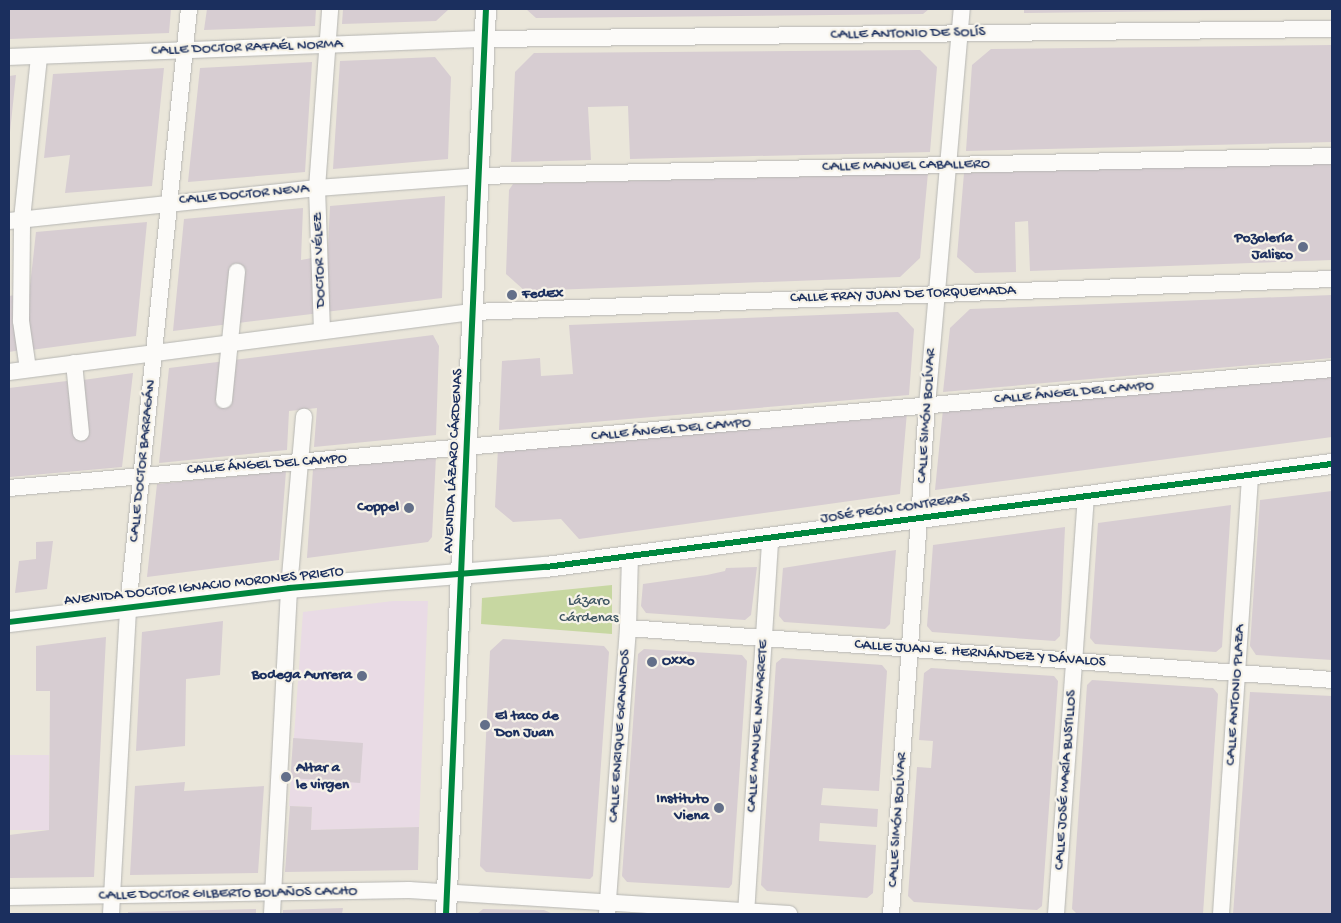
<!DOCTYPE html>
<html>
<head>
<meta charset="utf-8">
<style>
  body { margin:0 }
  #map { position:relative; width:1341px; height:923px; overflow:hidden; background:#eae6da; font-family:"Gochi Hand",sans-serif }
  div>[style] { position:absolute }
  [style*='--x'] { left:calc(var(--x)*1px); top:calc(var(--y)*1px); width:calc(var(--w)*1px); rotate:calc(var(--a)*1deg) }
  .built>* { inset:0; background:#e9dbe5; transform-origin:0 0 }
  .green>* { inset:0; background:#c7d7a1 }
  .building>* { inset:0; background:#d7cdd2; transform-origin:0 0 }
  .roads { filter:drop-shadow(0 0 1px #b6b6b3) drop-shadow(0 0 1px #b6b6b3) }
  .minor>* { height:16px; margin:-8px; padding:0 8px; transform-origin:8px; border-radius:8px; background:#fcfbf9 }
  .major>* { height:20px; margin:-10px; padding:0 10px; transform-origin:10px; border-radius:10px; background:#fcfbf9 }
  .cycleway>* { height:6px; margin:-3px; padding:0 3px; transform-origin:3px; border-radius:3px; background:#00873e }
  .dots>* { width:14px; height:14px; translate:-50% -50%; box-sizing:border-box; border:2px solid #f7f3e8; border-radius:50% }
  span { translate:-50% -50%; white-space:nowrap; text-align:center; line-height:1.15; -webkit-text-stroke:4.5px #f7f3e8; paint-order:stroke }
  .street-label { font-size:15px; color:#1b2f5e }
  .poi-label { font-size:15px; color:#1b2f5e; font-weight:700 }
  .right { translate:-100% -50%; text-align:right }
  .left { translate:0 -50%; text-align:left }
  .park-label { font-size:15px; color:#3f5663 }
  .frame { position:absolute; inset:0; border:10px solid #1b2f5e; pointer-events:none }
</style>
</head>
<body>
<div id="map">
  <div class="built">
    <i style="clip-path:polygon(393px 601px,428px 601px,419px 827px,311px 830px,312px 807px,289px 806px,303px 612px)"></i>
    <i style="left:49px;top:755px;width:75px;height:40px;rotate:90deg"></i>
  </div>
  <div class="green">
    <i style="clip-path:polygon(612px 585px,612px 634px,481px 624px,482px 598px)"></i>
  </div>
  <div class="building">
    <i style="clip-path:polygon(9px 9px,171px 9px,169px 33px,9px 39px)"></i>
    <i style="clip-path:polygon(207px 9px,316px 9px,315px 26px,204px 30px)"></i>
    <i style="clip-path:polygon(343px 9px,449px 9px,436px 21px,342px 24px)"></i>
    <i style="clip-path:polygon(526px 9px,929px 9px,923px 14px,536px 18px)"></i>
    <i style="clip-path:polygon(1024px 9px,1264px 9px,1264px 10px,1024px 13px)"></i>
    <i style="clip-path:polygon(1332px 45px,1332px 142px,966px 151px,972px 65px,991px 49px)"></i>
    <i style="clip-path:polygon(920px 50px,937px 67px,930px 152px,630px 159px,628px 106px,588px 107px,591px 160px,511px 162px,515px 72px,534px 53px)"></i>
    <i style="clip-path:polygon(435px 57px,451px 77px,448px 159px,333px 169px,340px 61px)"></i>
    <i style="clip-path:polygon(312px 62px,305px 172px,188px 182px,200px 68px)"></i>
    <i style="clip-path:polygon(164px 68px,152px 186px,65px 193px,70px 155px,44px 158px,53px 74px)"></i>
    <i style="clip-path:polygon(16px 75px,10px 132px,9px 132px,9px 76px)"></i>
    <i style="clip-path:polygon(1332px 163px,1332px 260px,1030px 271px,1028px 221px,1015px 222px,1016px 272px,975px 273px,957px 257px,964px 173px)"></i>
    <i style="clip-path:polygon(928px 173px,920px 258px,900px 277px,525px 291px,506px 274px,509px 190px,513px 184px)"></i>
    <i style="clip-path:polygon(445px 196px,442px 298px,325px 312px,330px 206px)"></i>
    <i style="clip-path:polygon(303px 208px,301px 260px,312px 258px,320px 313px,173px 331px,184px 219px)"></i>
    <i style="clip-path:polygon(147px 222px,136px 336px,31px 350px,28px 304px,36px 232px)"></i>
    <i style="clip-path:polygon(15px 295px,21px 350px,9px 352px,9px 296px)"></i>
    <i style="clip-path:polygon(1332px 295px,1332px 358px,943px 392px,950px 328px,970px 309px)"></i>
    <i style="clip-path:polygon(898px 312px,914px 329px,909px 395px,499px 430px,502px 361px,540px 358px,541px 376px,573px 374px,569px 325px)"></i>
    <i style="clip-path:polygon(433px 335px,439px 346px,436px 435px,314px 447px,317px 408px,289px 411px,287px 450px,159px 463px,169px 368px)"></i>
    <i style="clip-path:polygon(133px 373px,122px 467px,10px 477px,9px 388px,67px 381px,76px 437px,76px 381px)"></i>
    <i style="clip-path:polygon(1332px 376px,1332px 437px,935px 490px,943px 409px)"></i>
    <i style="clip-path:polygon(907px 412px,900px 494px,579px 539px,561px 519px,513px 522px,495px 507px,498px 448px)"></i>
    <i style="clip-path:polygon(436px 456px,432px 537px,428px 542px,307px 558px,313px 469px)"></i>
    <i style="clip-path:polygon(286px 471px,279px 560px,147px 577px,157px 484px)"></i>
    <i style="clip-path:polygon(1332px 491px,1332px 660px,1256px 655px,1250px 646px,1260px 500px)"></i>
    <i style="clip-path:polygon(1231px 505px,1222px 647px,1216px 652px,1095px 644px,1090px 638px,1098px 523px)"></i>
    <i style="clip-path:polygon(1065px 527px,1060px 636px,1055px 641px,932px 632px,927px 626px,933px 545px)"></i>
    <i style="clip-path:polygon(53px 541px,47px 589px,15px 593px,19px 561px,36px 559px,36px 542px)"></i>
    <i style="clip-path:polygon(896px 550px,890px 624px,885px 629px,784px 622px,779px 616px,783px 568px)"></i>
    <i style="clip-path:polygon(757px 567px,751px 615px,745px 620px,646px 613px,641px 606px,643px 584px,707px 575px,725px 571px,726px 568px)"></i>
    <i style="clip-path:polygon(223px 621px,220px 675px,186px 679px,185px 746px,136px 751px,142px 632px)"></i>
    <i style="clip-path:polygon(106px 637px,94px 877px,9px 878px,9px 835px,49px 830px,50px 691px,36px 691px,36px 646px)"></i>
    <i style="clip-path:polygon(503px 639px,604px 646px,609px 652px,593px 876px,590px 879px,486px 872px,480px 866px,490px 651px)"></i>
    <i style="clip-path:polygon(644px 649px,742px 655px,747px 661px,732px 884px,729px 888px,627px 882px,622px 876px,638px 654px)"></i>
    <i style="clip-path:polygon(782px 658px,882px 665px,887px 671px,879px 791px,823px 788px,821px 805px,878px 809px,877px 827px,820px 823px,819px 841px,876px 845px,873px 893px,867px 898px,767px 891px,761px 885px,776px 663px)"></i>
    <i style="clip-path:polygon(931px 668px,1054px 676px,1058px 681px,1042px 906px,1037px 910px,914px 902px,908px 896px,917px 767px,931px 768px,933px 741px,919px 740px,924px 673px)"></i>
    <i style="clip-path:polygon(1092px 680px,1213px 688px,1218px 694px,1203px 914px,1095px 914px,1076px 913px,1072px 909px,1087px 685px)"></i>
    <i style="clip-path:polygon(1250px 692px,1332px 696px,1332px 914px,1233px 914px)"></i>
    <i style="left:363px;top:743px;width:40px;height:70px;rotate:94deg"></i>
    <i style="clip-path:polygon(185px 782px,184px 791px,264px 786px,258px 873px,130px 875px,135px 786px)"></i>
    <i style="clip-path:polygon(290px 806px,312px 807px,311px 830px,419px 827px,418px 870px,285px 872px)"></i>
    <i style="clip-path:polygon(343px 908px,342px 914px,283px 914px,283px 910px)"></i>
    <i style="clip-path:polygon(256px 909px,256px 914px,128px 914px,128px 912px)"></i>
    <i style="clip-path:polygon(483px 909px,544px 910px,553px 914px,477px 914px)"></i>
  </div>
  <div class="roads">
    <div class="minor">
      <i style="--x:9;--y:57;--w:476;--a:-2.2"></i>
      <i style="--x:485;--y:39;--w:847;--a:-0.68"></i>
      <i style="--x:9;--y:221;--w:310;--a:-6.1"></i>
      <i style="--x:317;--y:188;--w:162;--a:-4.2"></i>
      <i style="--x:479;--y:176;--w:853;--a:-1.34"></i>
      <i style="--x:322;--y:331;--w:143;--a:-92"></i>
      <i style="--x:317;--y:188;--w:179;--a:-85.8"></i>
      <i style="--x:74;--y:363;--w:70;--a:84.3"></i>
      <i style="--x:28;--y:369;--w:49;--a:-98.3"></i>
      <i style="--x:21;--y:321;--w:102;--a:-89.4"></i>
      <i style="--x:22;--y:219;--w:164;--a:-84"></i>
      <i style="--x:9;--y:372;--w:468;--a:-7.4"></i>
      <i style="--x:473;--y:312;--w:860;--a:-2.2"></i>
      <i style="--x:224;--y:400;--w:129;--a:-84.2"></i>
      <i style="--x:9;--y:488;--w:1328;--a:-5.14"></i>
      <i style="--x:628;--y:628;--w:706;--a:4.22"></i>
      <i style="--x:9;--y:897;--w:400;--a:-1"></i>
      <i style="--x:409;--y:890;--w:381;--a:3.6"></i>
      <i style="--x:111;--y:914;--w:307;--a:-86.8"></i>
      <i style="--x:128;--y:607;--w:601;--a:-84.18"></i>
      <i style="--x:272;--y:914;--w:326;--a:-87"></i>
      <i style="--x:289;--y:588;--w:172;--a:-85"></i>
      <i style="--x:607;--y:914;--w:287;--a:-85.8"></i>
      <i style="--x:628;--y:628;--w:71;--a:-88.4"></i>
      <i style="--x:746;--y:914;--w:377;--a:-86.3"></i>
      <i style="--x:891;--y:914;--w:509;--a:-85.95"></i>
      <i style="--x:927;--y:406;--w:399;--a:-85"></i>
      <i style="--x:1056;--y:914;--w:418;--a:-85.9"></i>
      <i style="--x:1221;--y:914;--w:440;--a:-86.2"></i>
    </div>
    <div class="major">
      <i style="--x:9;--y:622;--w:282;--a:-6.9"></i>
      <i style="--x:289;--y:588;--w:258;--a:-4.7"></i>
      <i style="--x:546;--y:567;--w:793;--a:-7.47"></i>
      <i style="--x:446;--y:914;--w:906;--a:-87.47"></i>
    </div>
  </div>
  <div class="cycleway">
    <i style="--x:9;--y:622;--w:282;--a:-6.9"></i>
    <i style="--x:289;--y:588;--w:258;--a:-4.7"></i>
    <i style="--x:546;--y:567;--w:793;--a:-7.47"></i>
    <i style="--x:446;--y:914;--w:906;--a:-87.47"></i>
  </div>
  <div class="dots">
    <i style="left:1303px;top:247px;background:#636f89"></i>
    <i style="left:512px;top:295px;background:#636f89"></i>
    <i style="left:409px;top:508px;background:#636f89"></i>
    <i style="left:652px;top:662px;background:#636f89"></i>
    <i style="left:362px;top:676px;background:#636f89"></i>
    <i style="left:485px;top:725px;background:#636f89"></i>
    <i style="left:286px;top:777px;background:#636f89"></i>
    <i style="left:719px;top:808px;background:#636f89"></i>
  </div>
  <div class="street-label">
    <span style="left:908px;top:34px;rotate:-1deg">CALLE ANTONIO DE SOLÍS</span>
    <span style="left:247px;top:48px;rotate:-2deg">CALLE DOCTOR RAFAÉL NORMA</span>
    <span style="left:906px;top:166px;rotate:-1deg">CALLE MANUEL CABALLERO</span>
    <span style="left:244px;top:195px;rotate:-5deg">CALLE DOCTOR NEVA</span>
    <span style="left:320px;top:260px;rotate:-92deg">DOCTOR VÉLEZ</span>
    <span style="left:903px;top:295px;rotate:-2deg">CALLE FRAY JUAN DE TORQUEMADA</span>
    <span style="left:1074px;top:393px;rotate:-5deg">CALLE ÁNGEL DEL CAMPO</span>
    <span style="left:927px;top:416px;rotate:-86deg">CALLE SIMÓN BOLÍVAR</span>
    <span style="left:671px;top:430px;rotate:-5deg">CALLE ÁNGEL DEL CAMPO</span>
    <span style="left:143px;top:461px;rotate:-84deg">CALLE DOCTOR BARRAGÁN</span>
    <span style="left:454px;top:461px;rotate:-87deg">AVENIDA LÁZARO CÁRDENAS</span>
    <span style="left:267px;top:465px;rotate:-4deg">CALLE ÁNGEL DEL CAMPO</span>
    <span style="left:895px;top:509px;rotate:-8deg">JOSÉ PEÓN CONTRERAS</span>
    <span style="left:204px;top:587px;rotate:-6deg">AVENIDA DOCTOR IGNACIO MORONES PRIETO</span>
    <span style="left:980px;top:654px;rotate:4deg">CALLE JUAN E. HERNÁNDEZ Y DÁVALOS</span>
    <span style="left:1236px;top:695px;rotate:-86deg">CALLE ANTONIO PLAZA</span>
    <span style="left:758px;top:726px;rotate:-86deg">CALLE MANUEL NAVARRETE</span>
    <span style="left:620px;top:736px;rotate:-86deg">CALLE ENRIQUE GRANADOS</span>
    <span style="left:1066px;top:780px;rotate:-86deg">CALLE JOSÉ MARÍA BUSTILLOS</span>
    <span style="left:898px;top:820px;rotate:-86deg">CALLE SIMÓN BOLÍVAR</span>
    <span style="left:228px;top:894px;rotate:-1deg">CALLE DOCTOR GILBERTO BOLAÑOS CACHO</span>
  </div>
  <div class="poi-label">
    <span class="right" style="left:1293px;top:247px">Pozolería<br>Jalisco</span>
    <span class="left" style="left:522px;top:295px">FedEx</span>
    <span class="right" style="left:399px;top:508px">Coppel</span>
    <span class="left" style="left:662px;top:662px">Oxxo</span>
    <span class="right" style="left:352px;top:676px">Bodega Aurrera</span>
    <span class="left" style="left:495px;top:725px">El taco de<br>Don Juan</span>
    <span class="left" style="left:296px;top:777px">Altar a<br>le virgen</span>
    <span class="right" style="left:709px;top:808px">Instituto<br>Viena</span>
  </div>
  <div class="park-label">
    <span style="left:589px;top:610px">Lázaro<br>Cárdenas</span>
  </div>
  <div class="frame"></div>
</div>
</body>
</html>
